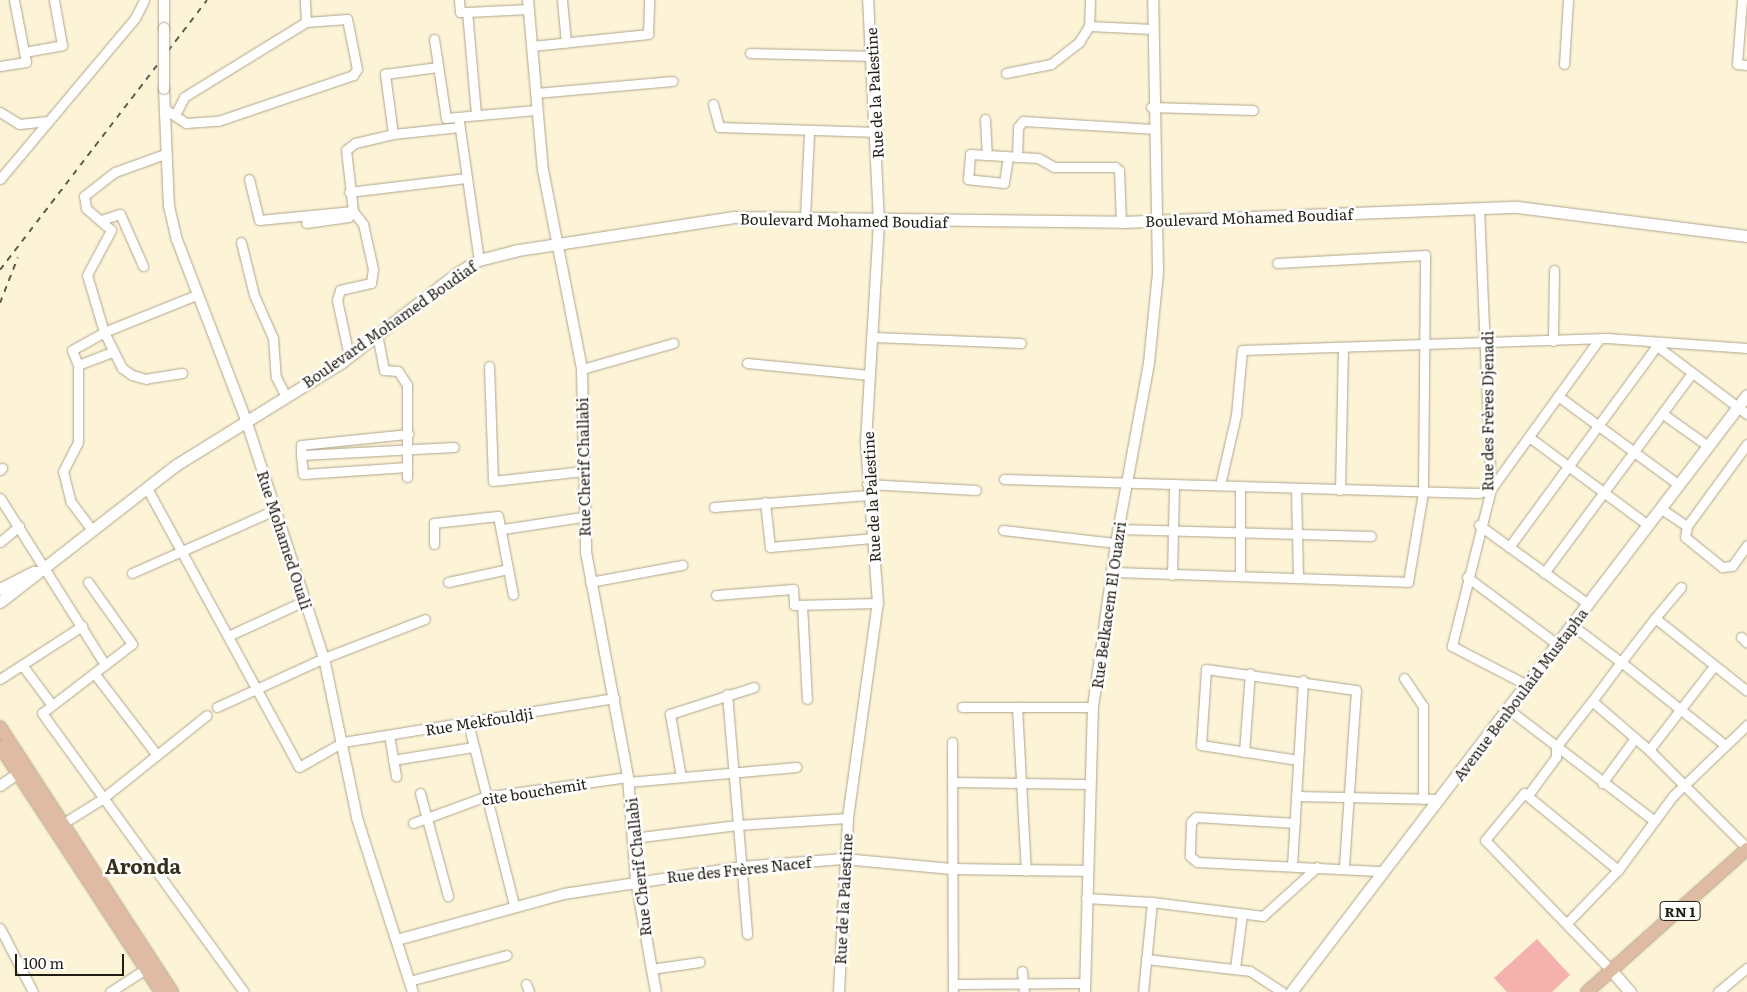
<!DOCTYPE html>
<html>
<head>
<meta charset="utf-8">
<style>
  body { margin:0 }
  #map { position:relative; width:1747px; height:992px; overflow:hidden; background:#fdf3d7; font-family:Literata,serif }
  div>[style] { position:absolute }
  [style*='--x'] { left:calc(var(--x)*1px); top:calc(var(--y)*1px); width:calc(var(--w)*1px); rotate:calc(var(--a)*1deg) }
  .green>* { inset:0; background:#f5b1ad }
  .roads { filter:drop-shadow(0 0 1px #afa58b) drop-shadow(0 0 1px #afa58b) }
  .minor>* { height:9px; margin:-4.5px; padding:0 4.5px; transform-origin:4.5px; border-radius:4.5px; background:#fff }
  .tertiary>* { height:10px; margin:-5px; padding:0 5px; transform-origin:5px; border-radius:5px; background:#fff }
  .secondary>* { height:11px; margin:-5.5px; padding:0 5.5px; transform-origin:5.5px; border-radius:5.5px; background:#fff }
  .primary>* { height:12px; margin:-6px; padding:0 6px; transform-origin:6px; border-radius:6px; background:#debba2 }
  .rail>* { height:2px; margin-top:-1px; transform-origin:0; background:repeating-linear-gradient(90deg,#605a4b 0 6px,transparent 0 12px) }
  .bridges { filter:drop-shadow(0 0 1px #afa58b) drop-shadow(0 0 1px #afa58b) }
  .tertiary-bridge>* { height:10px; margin:-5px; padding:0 5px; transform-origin:5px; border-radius:5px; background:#fff }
  span { translate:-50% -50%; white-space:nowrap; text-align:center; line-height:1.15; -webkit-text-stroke:5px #fff; paint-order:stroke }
  .shield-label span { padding:1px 4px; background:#fff; border:1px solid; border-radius:4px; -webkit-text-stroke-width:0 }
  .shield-label { font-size:14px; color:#211d13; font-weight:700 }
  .street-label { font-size:15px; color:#211d13 }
  .district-label { font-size:20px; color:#372f18; font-weight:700 }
  .scale { position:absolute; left:15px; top:954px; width:109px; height:22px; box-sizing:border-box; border:2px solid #211d13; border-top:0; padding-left:6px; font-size:15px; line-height:18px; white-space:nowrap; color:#211d13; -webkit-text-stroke:4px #fff; paint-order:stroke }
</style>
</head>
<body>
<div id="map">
  <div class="green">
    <i style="clip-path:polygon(1537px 939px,1570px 975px,1552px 992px,1507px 992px,1494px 978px)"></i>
  </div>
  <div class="roads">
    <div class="minor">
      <i style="--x:14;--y:0;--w:53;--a:79.1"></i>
      <i style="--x:24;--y:52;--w:39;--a:-10"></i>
      <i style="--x:62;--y:45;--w:46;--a:-100.1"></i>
      <i style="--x:459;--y:0;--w:12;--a:85"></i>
      <i style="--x:460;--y:12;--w:7;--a:0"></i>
      <i style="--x:562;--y:0;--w:43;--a:84.7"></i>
      <i style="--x:1090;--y:0;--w:26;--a:92"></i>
      <i style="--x:1089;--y:26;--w:63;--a:2.7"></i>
      <i style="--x:1742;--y:0;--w:64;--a:94.5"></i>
      <i style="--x:1737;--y:64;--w:10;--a:6"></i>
      <i style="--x:434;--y:39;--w:80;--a:81.4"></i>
      <i style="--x:446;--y:118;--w:90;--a:-5.1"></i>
      <i style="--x:532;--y:46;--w:117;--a:-5.9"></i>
      <i style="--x:648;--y:34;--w:34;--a:-88"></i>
      <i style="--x:750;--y:53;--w:124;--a:1.4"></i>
      <i style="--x:1564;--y:64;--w:64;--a:-86.4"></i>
      <i style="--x:0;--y:66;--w:26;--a:-9"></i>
      <i style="--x:26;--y:62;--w:10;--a:-101"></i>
      <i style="--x:1006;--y:73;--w:46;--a:-11.3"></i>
      <i style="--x:1051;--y:64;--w:36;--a:-38"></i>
      <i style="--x:1079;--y:42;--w:19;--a:-58"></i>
      <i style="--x:536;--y:93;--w:137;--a:-5"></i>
      <i style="--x:713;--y:104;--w:24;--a:75"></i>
      <i style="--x:719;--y:127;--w:159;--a:1.8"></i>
      <i style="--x:1151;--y:107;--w:102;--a:1.7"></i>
      <i style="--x:165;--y:109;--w:25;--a:34"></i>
      <i style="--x:186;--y:123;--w:32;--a:-4"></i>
      <i style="--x:218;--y:121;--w:143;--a:-18.8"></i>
      <i style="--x:353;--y:75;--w:7;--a:-56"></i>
      <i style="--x:357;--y:69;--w:51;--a:-101.3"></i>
      <i style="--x:347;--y:19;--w:41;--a:175.8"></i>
      <i style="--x:0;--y:112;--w:22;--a:32"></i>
      <i style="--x:19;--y:124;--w:27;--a:-6"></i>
      <i style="--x:476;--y:114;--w:102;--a:-95"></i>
      <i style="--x:467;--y:12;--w:62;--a:-2.8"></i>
      <i style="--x:175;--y:115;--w:20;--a:-63"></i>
      <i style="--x:184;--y:97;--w:143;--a:-31.6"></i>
      <i style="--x:306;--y:22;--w:22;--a:-93"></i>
      <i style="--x:985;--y:119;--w:36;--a:87"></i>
      <i style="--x:459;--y:122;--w:139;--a:81.8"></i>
      <i style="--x:393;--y:134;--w:61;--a:-97.6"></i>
      <i style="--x:385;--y:74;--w:53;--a:-7.5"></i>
      <i style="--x:1008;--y:157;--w:26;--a:99"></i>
      <i style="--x:1004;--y:183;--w:36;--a:-174"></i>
      <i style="--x:968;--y:179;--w:25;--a:-85"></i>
      <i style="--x:970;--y:154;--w:68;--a:3.4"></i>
      <i style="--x:1038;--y:158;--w:18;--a:29"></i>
      <i style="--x:1054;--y:167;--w:61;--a:0"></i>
      <i style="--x:1115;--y:167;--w:5;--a:37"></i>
      <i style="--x:1119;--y:170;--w:52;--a:87.8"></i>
      <i style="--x:1017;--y:157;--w:30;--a:-88"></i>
      <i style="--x:1018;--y:127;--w:8;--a:-50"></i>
      <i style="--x:1023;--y:121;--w:129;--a:3.5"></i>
      <i style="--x:0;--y:179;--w:210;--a:-50"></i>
      <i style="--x:135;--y:18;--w:20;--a:-63"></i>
      <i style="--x:249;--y:179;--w:42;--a:76.3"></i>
      <i style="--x:259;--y:220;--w:94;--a:-5.5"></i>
      <i style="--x:349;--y:192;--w:118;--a:-6.8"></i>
      <i style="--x:1479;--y:208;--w:281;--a:87.6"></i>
      <i style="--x:1491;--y:489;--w:162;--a:104"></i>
      <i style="--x:1452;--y:646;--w:85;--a:27.5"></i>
      <i style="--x:805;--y:216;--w:83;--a:-87.2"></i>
      <i style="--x:101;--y:220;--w:20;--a:-18"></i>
      <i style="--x:120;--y:214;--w:57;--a:66.1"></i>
      <i style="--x:306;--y:223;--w:43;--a:-7.9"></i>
      <i style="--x:241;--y:242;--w:55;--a:76.2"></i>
      <i style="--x:254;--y:295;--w:47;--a:66.2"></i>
      <i style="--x:273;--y:338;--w:39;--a:86"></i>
      <i style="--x:276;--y:377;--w:22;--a:63"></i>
      <i style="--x:377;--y:334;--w:37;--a:79"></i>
      <i style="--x:384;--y:370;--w:14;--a:4"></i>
      <i style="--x:398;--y:371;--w:17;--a:57"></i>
      <i style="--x:407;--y:385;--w:92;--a:90"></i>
      <i style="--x:874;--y:337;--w:147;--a:2.3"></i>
      <i style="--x:1553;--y:341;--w:71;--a:-89.2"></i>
      <i style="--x:1653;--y:343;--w:118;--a:37.1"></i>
      <i style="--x:112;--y:352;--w:36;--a:159"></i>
      <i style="--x:78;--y:365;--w:16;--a:-112"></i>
      <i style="--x:72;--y:350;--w:37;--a:-29"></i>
      <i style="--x:104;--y:332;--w:59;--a:-106.6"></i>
      <i style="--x:87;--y:275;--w:51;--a:-61.9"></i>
      <i style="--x:111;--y:230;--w:33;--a:-139"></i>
      <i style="--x:86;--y:208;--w:12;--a:-99"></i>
      <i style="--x:84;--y:196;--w:39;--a:-38"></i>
      <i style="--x:115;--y:172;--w:53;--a:-19.8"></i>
      <i style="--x:349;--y:356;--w:57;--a:-102.1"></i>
      <i style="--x:337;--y:300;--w:10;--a:-73"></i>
      <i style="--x:340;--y:290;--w:32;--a:-13"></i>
      <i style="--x:371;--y:283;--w:14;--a:-82"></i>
      <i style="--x:373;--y:269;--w:46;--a:-102.5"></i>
      <i style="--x:363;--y:224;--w:16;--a:-128"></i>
      <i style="--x:353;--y:211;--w:61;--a:-96.5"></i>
      <i style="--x:346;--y:150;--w:11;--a:-38"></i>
      <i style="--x:355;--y:143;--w:39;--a:-13"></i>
      <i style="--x:393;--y:134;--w:67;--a:-6"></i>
      <i style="--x:747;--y:363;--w:123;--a:5.6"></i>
      <i style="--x:78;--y:365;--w:77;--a:90"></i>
      <i style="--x:78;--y:442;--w:33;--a:117"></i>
      <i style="--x:63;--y:471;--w:32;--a:76"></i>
      <i style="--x:71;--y:502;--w:35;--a:53"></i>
      <i style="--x:489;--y:366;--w:115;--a:88"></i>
      <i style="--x:493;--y:481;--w:91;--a:-6.3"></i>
      <i style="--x:582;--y:369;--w:95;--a:-15.9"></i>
      <i style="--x:182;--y:373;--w:36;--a:171"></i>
      <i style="--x:146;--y:379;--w:15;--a:-164"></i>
      <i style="--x:132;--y:375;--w:12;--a:-145"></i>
      <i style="--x:122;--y:368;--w:40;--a:-116.6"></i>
      <i style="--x:104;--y:332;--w:99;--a:-21.9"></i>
      <i style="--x:1558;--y:396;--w:150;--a:36.3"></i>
      <i style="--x:1663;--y:414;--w:55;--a:35.4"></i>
      <i style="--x:1529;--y:437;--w:148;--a:36.5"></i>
      <i style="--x:1747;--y:444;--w:102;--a:126.2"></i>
      <i style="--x:1687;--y:526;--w:11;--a:100"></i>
      <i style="--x:1685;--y:537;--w:48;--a:39"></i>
      <i style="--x:1722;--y:567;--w:10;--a:-6"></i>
      <i style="--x:1732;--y:566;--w:26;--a:-54"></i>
      <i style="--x:301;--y:455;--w:10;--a:-90"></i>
      <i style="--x:301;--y:445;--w:108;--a:-5.9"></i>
      <i style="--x:407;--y:467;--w:104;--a:176.1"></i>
      <i style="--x:303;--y:474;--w:19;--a:-96"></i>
      <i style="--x:301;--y:455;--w:153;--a:-3"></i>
      <i style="--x:0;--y:470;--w:3;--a:-45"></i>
      <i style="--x:1004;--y:479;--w:475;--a:1.7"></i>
      <i style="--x:1479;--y:493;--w:13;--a:-18"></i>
      <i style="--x:1491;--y:489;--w:186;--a:-54.2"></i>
      <i style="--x:867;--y:484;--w:109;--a:3.2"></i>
      <i style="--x:1220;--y:485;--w:72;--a:-77.1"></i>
      <i style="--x:1236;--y:415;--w:65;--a:-84.7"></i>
      <i style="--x:1242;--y:350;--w:365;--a:-1.9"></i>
      <i style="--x:1607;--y:338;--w:140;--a:4.1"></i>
      <i style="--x:1296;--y:489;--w:88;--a:88.7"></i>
      <i style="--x:148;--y:490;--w:315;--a:61.4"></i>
      <i style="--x:299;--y:767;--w:51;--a:-29.6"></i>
      <i style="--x:343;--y:742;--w:275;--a:-9.2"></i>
      <i style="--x:1340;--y:490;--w:142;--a:-88.8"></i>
      <i style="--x:0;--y:498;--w:197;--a:57.8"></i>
      <i style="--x:765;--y:502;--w:45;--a:83.7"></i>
      <i style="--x:770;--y:547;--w:102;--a:-5"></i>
      <i style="--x:714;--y:507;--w:155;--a:-4.4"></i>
      <i style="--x:1660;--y:508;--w:32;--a:34"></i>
      <i style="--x:1479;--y:525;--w:135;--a:35.9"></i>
      <i style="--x:503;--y:529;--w:80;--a:-8.6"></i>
      <i style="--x:1119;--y:529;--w:252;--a:1.6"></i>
      <i style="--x:1003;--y:530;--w:114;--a:6.6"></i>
      <i style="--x:0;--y:542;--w:25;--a:-40"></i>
      <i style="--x:434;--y:544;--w:21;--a:-90"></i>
      <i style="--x:434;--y:523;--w:64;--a:-6.2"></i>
      <i style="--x:498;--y:516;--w:80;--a:79.2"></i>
      <i style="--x:1509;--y:547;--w:248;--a:-53.7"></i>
      <i style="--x:1112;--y:572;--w:296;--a:1.9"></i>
      <i style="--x:1408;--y:582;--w:91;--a:-80.5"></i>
      <i style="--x:1423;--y:492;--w:237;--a:-89.5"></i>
      <i style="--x:1425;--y:255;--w:148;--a:176.9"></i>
      <i style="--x:132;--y:573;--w:158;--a:-23.8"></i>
      <i style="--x:1544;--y:573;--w:249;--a:-53.5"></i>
      <i style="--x:1172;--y:575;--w:91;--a:-88.7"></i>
      <i style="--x:1240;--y:576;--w:90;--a:-90"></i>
      <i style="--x:1467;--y:577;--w:112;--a:36.7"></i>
      <i style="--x:88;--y:582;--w:76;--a:54.6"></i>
      <i style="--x:132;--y:644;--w:113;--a:142.5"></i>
      <i style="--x:42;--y:713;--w:344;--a:54.1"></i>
      <i style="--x:448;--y:582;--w:61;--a:-12.2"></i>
      <i style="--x:590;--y:582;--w:94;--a:-10.5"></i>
      <i style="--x:1681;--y:587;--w:40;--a:130"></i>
      <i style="--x:1655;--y:618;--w:117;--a:38.4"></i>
      <i style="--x:716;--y:595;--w:77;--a:-4.5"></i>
      <i style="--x:793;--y:589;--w:16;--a:86"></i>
      <i style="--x:794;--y:605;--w:84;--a:-1.4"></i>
      <i style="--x:802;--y:605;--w:94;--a:87"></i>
      <i style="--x:1655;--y:618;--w:56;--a:127.7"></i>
      <i style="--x:1621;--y:662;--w:133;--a:38.6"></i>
      <i style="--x:1572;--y:625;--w:61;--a:37.1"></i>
      <i style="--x:1621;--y:662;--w:49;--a:126.6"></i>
      <i style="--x:1592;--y:701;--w:75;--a:40.7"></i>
      <i style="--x:1649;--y:750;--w:139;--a:45"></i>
      <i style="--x:228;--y:636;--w:84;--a:-24.7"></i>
      <i style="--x:1741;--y:637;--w:8;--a:45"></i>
      <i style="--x:22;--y:665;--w:50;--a:53.1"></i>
      <i style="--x:94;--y:673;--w:103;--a:52.5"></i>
      <i style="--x:1404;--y:678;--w:34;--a:56"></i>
      <i style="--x:1423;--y:706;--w:93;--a:90"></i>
      <i style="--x:0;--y:679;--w:98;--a:-32.9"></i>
      <i style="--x:727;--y:694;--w:241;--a:85.2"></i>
      <i style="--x:217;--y:707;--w:118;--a:-24.6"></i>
      <i style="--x:324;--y:658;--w:108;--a:-21.1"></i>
      <i style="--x:962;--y:707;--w:131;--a:0"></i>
      <i style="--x:1017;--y:707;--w:164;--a:86.9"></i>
      <i style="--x:1508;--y:709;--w:183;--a:37.4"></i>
      <i style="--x:468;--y:723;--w:188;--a:75.8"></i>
      <i style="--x:389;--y:735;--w:42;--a:80.3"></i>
      <i style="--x:952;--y:742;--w:250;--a:89.8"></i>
      <i style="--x:1649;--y:750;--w:106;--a:-52.3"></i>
      <i style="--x:1244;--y:752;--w:79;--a:-85.7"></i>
      <i style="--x:393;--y:760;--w:81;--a:-9.2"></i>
      <i style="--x:1298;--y:760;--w:98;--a:-171.2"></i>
      <i style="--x:1201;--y:745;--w:76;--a:-86.2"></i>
      <i style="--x:1206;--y:669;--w:151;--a:8"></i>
      <i style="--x:1356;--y:690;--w:178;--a:93.9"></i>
      <i style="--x:681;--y:777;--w:64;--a:-99.9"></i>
      <i style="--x:670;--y:714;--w:88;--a:-17.8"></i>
      <i style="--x:628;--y:782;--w:169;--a:-5.1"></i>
      <i style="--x:953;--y:782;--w:135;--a:0.8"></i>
      <i style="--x:1602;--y:783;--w:56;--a:-53.7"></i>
      <i style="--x:420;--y:793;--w:107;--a:74.8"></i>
      <i style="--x:1528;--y:795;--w:47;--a:-53.6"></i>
      <i style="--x:1556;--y:757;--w:10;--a:-90"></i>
      <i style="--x:1556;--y:747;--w:58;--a:-52"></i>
      <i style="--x:1296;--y:796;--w:144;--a:1.2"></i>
      <i style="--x:413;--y:823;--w:76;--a:-20.1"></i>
      <i style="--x:484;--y:797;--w:145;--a:-7.9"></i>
      <i style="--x:1295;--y:823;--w:99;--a:-176.5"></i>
      <i style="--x:1196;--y:817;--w:7;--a:135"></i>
      <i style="--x:1191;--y:822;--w:34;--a:92"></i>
      <i style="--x:1190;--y:856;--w:9;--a:41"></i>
      <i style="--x:1197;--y:862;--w:187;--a:2.8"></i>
      <i style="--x:62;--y:824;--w:47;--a:-32"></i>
      <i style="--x:102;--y:799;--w:134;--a:-38.7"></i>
      <i style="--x:633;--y:838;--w:105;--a:-7.1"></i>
      <i style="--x:737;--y:825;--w:111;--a:-3.6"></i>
      <i style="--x:1292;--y:866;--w:186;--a:-86.6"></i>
      <i style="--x:1086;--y:898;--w:66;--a:3.5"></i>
      <i style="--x:1152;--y:902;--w:90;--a:95.7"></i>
      <i style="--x:1152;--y:902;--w:112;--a:7.2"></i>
      <i style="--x:1263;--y:916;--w:73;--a:-42.2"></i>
      <i style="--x:1567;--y:923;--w:74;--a:-46.1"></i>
      <i style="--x:1618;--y:870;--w:92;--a:-53.4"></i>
      <i style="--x:1673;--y:796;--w:103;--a:-43.8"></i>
      <i style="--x:0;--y:928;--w:72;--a:62.7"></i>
      <i style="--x:1146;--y:959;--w:105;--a:6.6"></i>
      <i style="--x:1250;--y:971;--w:38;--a:33"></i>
      <i style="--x:1235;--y:968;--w:54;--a:-82.6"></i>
      <i style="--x:651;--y:969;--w:49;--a:-8.3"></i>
      <i style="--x:1611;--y:970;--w:181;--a:-134.1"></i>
      <i style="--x:1485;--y:840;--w:61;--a:-50.3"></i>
      <i style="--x:1524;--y:793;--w:122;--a:39.3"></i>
      <i style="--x:1022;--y:971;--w:21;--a:85"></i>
      <i style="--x:409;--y:981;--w:101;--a:-14.9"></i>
      <i style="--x:526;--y:984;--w:9;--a:69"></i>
      <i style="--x:953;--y:984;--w:131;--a:-0.4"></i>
      <i style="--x:110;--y:992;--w:48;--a:-33"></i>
      <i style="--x:1718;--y:992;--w:38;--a:-40"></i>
    </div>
    <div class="tertiary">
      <i style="--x:164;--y:0;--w:28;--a:90"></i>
      <i style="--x:528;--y:0;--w:171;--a:85"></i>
      <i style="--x:543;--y:170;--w:203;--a:78.9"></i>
      <i style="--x:582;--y:369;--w:183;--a:88.7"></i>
      <i style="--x:586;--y:552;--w:229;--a:79.4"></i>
      <i style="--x:628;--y:777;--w:103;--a:85.6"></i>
      <i style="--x:636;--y:880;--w:114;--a:79.9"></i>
      <i style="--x:164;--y:89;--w:117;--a:87.6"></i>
      <i style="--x:169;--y:206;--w:35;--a:77"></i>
      <i style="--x:177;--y:240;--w:193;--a:69"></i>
      <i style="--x:246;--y:420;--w:250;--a:71.9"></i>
      <i style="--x:324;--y:658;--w:163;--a:78.3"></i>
      <i style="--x:357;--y:818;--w:183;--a:72.2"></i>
      <i style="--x:0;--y:786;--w:22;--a:-34"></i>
      <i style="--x:397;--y:940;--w:173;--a:-15.4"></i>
      <i style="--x:564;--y:894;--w:178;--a:-8.7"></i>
      <i style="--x:740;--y:867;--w:104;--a:-4.4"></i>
      <i style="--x:844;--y:859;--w:108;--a:5.3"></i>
      <i style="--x:952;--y:869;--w:135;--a:0.8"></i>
      <i style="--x:839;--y:992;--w:174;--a:-87"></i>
      <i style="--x:848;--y:818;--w:217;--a:-82.1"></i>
      <i style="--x:878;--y:603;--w:161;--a:-94.3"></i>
      <i style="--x:866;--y:442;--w:220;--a:-86.6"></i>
      <i style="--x:879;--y:222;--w:222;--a:-92.8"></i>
      <i style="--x:1085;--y:992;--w:285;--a:-88.4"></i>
      <i style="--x:1093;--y:707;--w:166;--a:-82"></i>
      <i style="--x:1116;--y:543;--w:183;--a:-79.6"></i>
      <i style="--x:1149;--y:363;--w:90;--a:-84.3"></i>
      <i style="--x:1158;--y:273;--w:273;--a:-91"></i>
    </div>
    <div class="secondary">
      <i style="--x:0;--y:589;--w:38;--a:-27"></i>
      <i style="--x:0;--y:602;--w:223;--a:-37.9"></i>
      <i style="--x:176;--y:465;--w:195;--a:-31.8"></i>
      <i style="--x:342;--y:362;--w:145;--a:-37.7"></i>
      <i style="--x:457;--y:273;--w:26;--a:-31"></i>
      <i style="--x:479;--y:260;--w:40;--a:-14.4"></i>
      <i style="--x:518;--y:250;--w:218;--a:-8.7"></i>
      <i style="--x:733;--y:217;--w:388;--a:0.7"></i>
      <i style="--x:1121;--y:222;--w:396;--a:-2.2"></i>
      <i style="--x:1517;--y:207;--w:232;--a:7.2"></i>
      <i style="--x:1611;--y:970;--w:29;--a:49"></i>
      <i style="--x:1291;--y:992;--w:751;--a:-52.63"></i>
    </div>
    <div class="primary">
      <i style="--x:0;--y:727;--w:316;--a:57"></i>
      <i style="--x:0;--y:746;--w:294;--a:56.8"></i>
      <i style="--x:1587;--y:992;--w:215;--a:-41.8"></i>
    </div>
  </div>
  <div class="rail">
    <i style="--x:0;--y:270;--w:340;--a:-52.5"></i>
    <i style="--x:0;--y:303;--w:49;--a:-68.6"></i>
  </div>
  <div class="bridges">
    <div class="tertiary-bridge">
      <i style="--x:164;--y:89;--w:61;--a:-90"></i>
    </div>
  </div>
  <div class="shield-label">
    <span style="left:1680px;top:911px">RN 1</span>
  </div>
  <div class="street-label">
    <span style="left:874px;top:93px;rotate:-93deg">Rue de la Palestine</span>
    <span style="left:1249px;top:217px;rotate:-2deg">Boulevard Mohamed Boudiaf</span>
    <span style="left:844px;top:220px;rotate:1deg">Boulevard Mohamed Boudiaf</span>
    <span style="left:389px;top:324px;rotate:-35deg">Boulevard Mohamed Boudiaf</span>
    <span style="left:1487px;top:411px;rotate:-90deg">Rue des Frères Djenadi</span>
    <span style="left:583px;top:467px;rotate:-91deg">Rue Cherif Challabi</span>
    <span style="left:871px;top:497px;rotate:-93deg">Rue de la Palestine</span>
    <span style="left:285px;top:540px;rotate:72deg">Rue Mohamed Ouali</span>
    <span style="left:1108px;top:605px;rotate:-82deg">Rue Belkacem El Ouazri</span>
    <span style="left:1520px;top:694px;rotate:-53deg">Avenue Benboulaid Mustapha</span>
    <span style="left:479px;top:721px;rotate:-9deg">Rue Mekfouldji</span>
    <span style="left:534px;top:791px;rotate:-9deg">cite bouchemit</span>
    <span style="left:638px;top:867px;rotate:-96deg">Rue Cherif Challabi</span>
    <span style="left:739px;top:869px;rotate:-6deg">Rue des Frères Nacef</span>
    <span style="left:843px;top:899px;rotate:-87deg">Rue de la Palestine</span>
  </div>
  <div class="district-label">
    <span style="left:143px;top:865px">Aronda</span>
  </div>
  <div class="scale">100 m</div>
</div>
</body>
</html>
